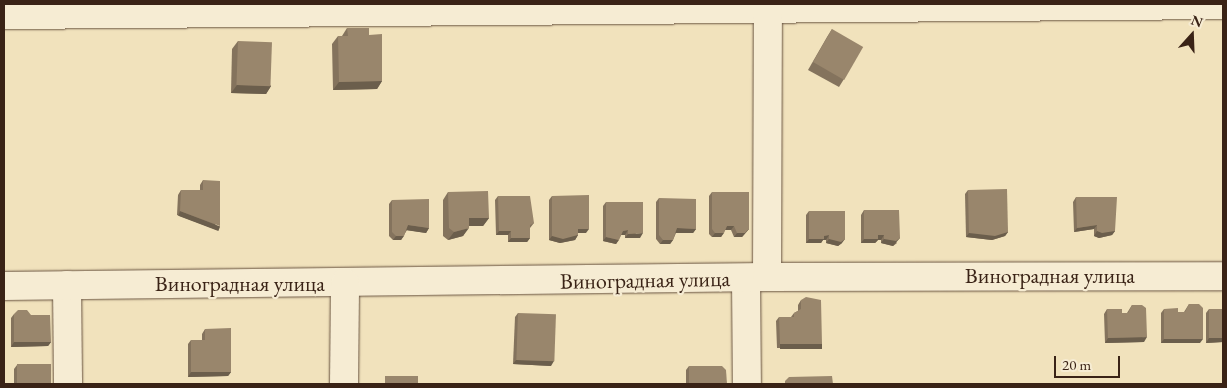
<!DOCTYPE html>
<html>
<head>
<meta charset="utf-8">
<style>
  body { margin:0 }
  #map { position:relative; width:1227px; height:388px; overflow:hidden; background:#f1e2bc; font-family:"EB Garamond",serif }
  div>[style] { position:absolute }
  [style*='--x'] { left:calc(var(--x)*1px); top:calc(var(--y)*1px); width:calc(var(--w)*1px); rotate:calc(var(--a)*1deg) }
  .roads { filter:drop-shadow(0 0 1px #685340) drop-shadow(0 0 1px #685340) }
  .minor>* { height:28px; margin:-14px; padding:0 14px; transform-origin:14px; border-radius:14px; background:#f6ecd3 }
  .wall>* { inset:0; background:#84735d }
  .shaded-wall>* { inset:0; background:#6b5e4c; transform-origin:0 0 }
  .building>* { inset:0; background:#99866c; transform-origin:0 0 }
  span { translate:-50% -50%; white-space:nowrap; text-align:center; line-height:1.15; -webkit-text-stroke:4.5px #f6ecd3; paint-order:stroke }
  .street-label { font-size:22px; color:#3a2316 }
  .frame { position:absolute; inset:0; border:5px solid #3a2316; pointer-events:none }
  .north { position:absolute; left:1167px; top:10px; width:50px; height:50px; -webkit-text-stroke:4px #f6ecd3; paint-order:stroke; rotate:20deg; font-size:14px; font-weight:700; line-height:20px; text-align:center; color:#3a2316 }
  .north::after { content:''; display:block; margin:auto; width:18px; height:22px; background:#3a2316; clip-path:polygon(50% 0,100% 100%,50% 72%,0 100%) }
  .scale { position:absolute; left:1054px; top:356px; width:66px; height:22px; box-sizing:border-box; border:2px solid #3a2316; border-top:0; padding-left:6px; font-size:15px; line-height:18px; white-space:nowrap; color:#3a2316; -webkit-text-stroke:4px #f6ecd3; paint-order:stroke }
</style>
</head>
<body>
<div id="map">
  <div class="roads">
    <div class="minor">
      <i style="--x:4;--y:15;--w:1219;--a:-0.47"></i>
      <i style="--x:767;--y:277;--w:273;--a:-89.8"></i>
      <i style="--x:746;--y:279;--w:105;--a:89.5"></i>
      <i style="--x:67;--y:285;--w:99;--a:89.4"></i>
      <i style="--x:4;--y:286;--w:763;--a:-0.68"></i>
      <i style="--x:767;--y:277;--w:456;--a:-0.1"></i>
      <i style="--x:344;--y:384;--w:101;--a:-89.4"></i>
    </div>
  </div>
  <div class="wall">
    <i style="clip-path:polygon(347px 28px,369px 35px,382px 81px,377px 89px,333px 90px,332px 44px,338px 36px,342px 36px)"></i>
    <i style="clip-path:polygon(832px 29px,844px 79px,839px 87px,808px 70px,827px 37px)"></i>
    <i style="clip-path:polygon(238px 41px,271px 86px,266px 94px,231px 93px,232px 49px)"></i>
    <i style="clip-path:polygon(203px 180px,217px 230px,177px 215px,178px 195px,181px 190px,200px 190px,200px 185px)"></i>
    <i style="clip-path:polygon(968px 190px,1008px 232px,1005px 236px,992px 240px,966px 237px,965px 194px)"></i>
    <i style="clip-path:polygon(448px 192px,489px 218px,483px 226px,469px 226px,463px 236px,448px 240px,443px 236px,443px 200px)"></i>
    <i style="clip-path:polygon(712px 192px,749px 229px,742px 237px,734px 237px,731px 230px,725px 230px,721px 237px,712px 237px,709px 234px,709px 196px)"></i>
    <i style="clip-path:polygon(498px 196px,534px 223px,530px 228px,530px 238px,527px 242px,508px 242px,508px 235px,496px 235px,495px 200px)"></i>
    <i style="clip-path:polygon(552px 196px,586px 233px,578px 233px,578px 235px,575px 240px,560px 243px,549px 240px,549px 200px)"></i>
    <i style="clip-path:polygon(1076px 197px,1115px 231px,1112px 235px,1099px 238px,1094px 236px,1094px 229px,1074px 232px,1073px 202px)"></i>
    <i style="clip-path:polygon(659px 198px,696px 229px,693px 233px,676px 233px,673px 240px,670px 244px,660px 244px,656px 239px,656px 202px)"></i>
    <i style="clip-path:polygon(392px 200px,429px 228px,426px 233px,407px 230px,401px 240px,393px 240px,389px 236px,389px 204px)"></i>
    <i style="clip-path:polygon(606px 202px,640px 238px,625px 238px,625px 235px,621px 235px,616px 244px,603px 241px,603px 206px)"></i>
    <i style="clip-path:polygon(864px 210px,897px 243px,893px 246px,881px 243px,881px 240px,878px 240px,875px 243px,861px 243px,861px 215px)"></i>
    <i style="clip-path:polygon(809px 211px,842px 243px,838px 246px,826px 243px,826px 240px,823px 240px,821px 243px,806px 243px,806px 215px)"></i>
    <i style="clip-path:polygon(801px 300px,822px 344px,819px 348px,777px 348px,776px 321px,779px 317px,791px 317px,794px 313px,798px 311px,798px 305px)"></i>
    <i style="clip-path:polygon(1189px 304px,1200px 343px,1161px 343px,1161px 313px,1164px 309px,1178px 312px,1184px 312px)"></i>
    <i style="clip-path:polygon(1132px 305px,1144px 342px,1105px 343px,1104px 314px,1107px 309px,1122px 313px,1127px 313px)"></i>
    <i style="clip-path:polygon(1209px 309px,1223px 309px,1223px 342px,1206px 343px,1206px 313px)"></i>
    <i style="clip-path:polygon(518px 313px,551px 366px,513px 364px,515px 317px)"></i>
    <i style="clip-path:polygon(14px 314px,51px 342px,48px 346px,11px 347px,11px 318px)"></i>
    <i style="clip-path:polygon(205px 329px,231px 372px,228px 376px,188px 377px,188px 344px,191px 340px,202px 340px,202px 334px)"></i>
    <i style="clip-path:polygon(17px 365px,51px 384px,14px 384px,14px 369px)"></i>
    <i style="clip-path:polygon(689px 366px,727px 384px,686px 384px,686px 370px)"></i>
  </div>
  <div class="shaded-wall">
    <i style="clip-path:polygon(382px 81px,377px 89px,333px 90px,339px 82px)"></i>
    <i style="clip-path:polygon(237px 85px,271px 86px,266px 94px,231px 93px)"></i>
    <i style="left:180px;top:211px;width:43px;height:5px;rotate:21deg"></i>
    <i style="clip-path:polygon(469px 218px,489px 218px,483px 226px,463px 226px)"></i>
    <i style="clip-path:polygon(408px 225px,429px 228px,426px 233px,405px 230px)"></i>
    <i style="clip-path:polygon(1097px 225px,1094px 229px,1074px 232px,1077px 228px)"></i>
    <i style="clip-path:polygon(727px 226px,734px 226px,731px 230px,724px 230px)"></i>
    <i style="clip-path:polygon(469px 228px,463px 236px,448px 240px,454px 232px)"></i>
    <i style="clip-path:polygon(677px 228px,696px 229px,693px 233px,674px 233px)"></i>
    <i style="clip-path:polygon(578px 229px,589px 229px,586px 233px,575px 233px)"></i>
    <i style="clip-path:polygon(749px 229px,742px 237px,734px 237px,737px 233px)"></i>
    <i style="clip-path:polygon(628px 230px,625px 235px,620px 235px,623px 231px)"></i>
    <i style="clip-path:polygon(499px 231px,511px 231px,508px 235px,496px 235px)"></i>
    <i style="clip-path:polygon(1097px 231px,1115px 231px,1112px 235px,1099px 238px,1094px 236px)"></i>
    <i style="clip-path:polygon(1008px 232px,1005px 236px,992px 240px,966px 237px,969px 233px)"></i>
    <i style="clip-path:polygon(643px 233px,640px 238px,625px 238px,628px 234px)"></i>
    <i style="clip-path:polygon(715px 233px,724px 233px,721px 237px,712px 237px)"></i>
    <i style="clip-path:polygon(578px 235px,575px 240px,560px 243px,549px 240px,552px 236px)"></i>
    <i style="clip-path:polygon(829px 235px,826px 240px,823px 240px,821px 243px,806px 243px,809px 239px)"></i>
    <i style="clip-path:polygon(878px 235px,884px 235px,881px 240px,878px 240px,875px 243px,861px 243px,864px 239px)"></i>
    <i style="clip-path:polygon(396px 236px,404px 236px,401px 240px,393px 240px)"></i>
    <i style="clip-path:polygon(606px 237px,619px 240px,616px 244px,603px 241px)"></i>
    <i style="clip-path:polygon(511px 238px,530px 238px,527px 242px,508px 242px)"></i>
    <i style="clip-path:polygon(900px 238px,893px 246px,881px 243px,884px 239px)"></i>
    <i style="clip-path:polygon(829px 239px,845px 239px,842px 243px,838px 246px,826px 243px)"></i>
    <i style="clip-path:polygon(663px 240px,673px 240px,670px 244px,660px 244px)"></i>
    <i style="clip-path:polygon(1147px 337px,1144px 342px,1105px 343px,1108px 338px)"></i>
    <i style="clip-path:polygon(1209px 338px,1223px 338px,1223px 342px,1206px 343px)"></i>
    <i style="clip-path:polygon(1164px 339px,1203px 339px,1200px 343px,1161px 343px)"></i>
    <i style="clip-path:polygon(14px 342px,51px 342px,48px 346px,11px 347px)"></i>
    <i style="left:780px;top:344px;width:42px;height:5px"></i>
    <i style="clip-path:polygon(516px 360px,554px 361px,551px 366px,513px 364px)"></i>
    <i style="clip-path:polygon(191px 372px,231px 372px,228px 376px,188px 377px)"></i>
  </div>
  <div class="building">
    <i style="clip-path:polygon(347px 28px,369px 28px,369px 35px,382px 34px,382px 81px,339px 82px,338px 36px,348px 36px)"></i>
    <i style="left:832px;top:29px;width:36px;height:38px;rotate:30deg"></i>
    <i style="left:238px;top:41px;width:34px;height:44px;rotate:2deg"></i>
    <i style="clip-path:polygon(203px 180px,220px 181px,220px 226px,180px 211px,181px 190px,203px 190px)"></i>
    <i style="clip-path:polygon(1007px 189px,1008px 232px,995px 236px,969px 233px,968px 190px)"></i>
    <i style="clip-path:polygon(488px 191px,489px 218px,469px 218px,469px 228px,454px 232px,449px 228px,448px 192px)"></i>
    <i style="clip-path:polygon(712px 192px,749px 192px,749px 229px,745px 233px,737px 233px,734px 226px,727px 226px,724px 233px,715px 233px,712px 229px)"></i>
    <i style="clip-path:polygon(589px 195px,589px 229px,578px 229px,578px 235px,563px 239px,552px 236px,552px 196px)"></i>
    <i style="clip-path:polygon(498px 196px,530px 196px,534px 223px,530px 225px,530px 238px,511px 238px,511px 231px,499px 231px)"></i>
    <i style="clip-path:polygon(1076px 197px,1117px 197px,1115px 231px,1102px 233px,1097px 231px,1097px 225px,1077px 228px)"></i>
    <i style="clip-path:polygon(659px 198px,696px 199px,696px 229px,677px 228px,673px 240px,663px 240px,659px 235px)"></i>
    <i style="clip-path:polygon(429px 199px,429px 228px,408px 225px,404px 236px,396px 236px,392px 232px,392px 200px)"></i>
    <i style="clip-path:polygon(606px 202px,643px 202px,643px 233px,628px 234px,628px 230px,623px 231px,619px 240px,606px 237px)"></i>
    <i style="clip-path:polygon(864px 210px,899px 210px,900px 238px,896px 241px,884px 239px,884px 235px,878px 235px,878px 239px,864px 239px)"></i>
    <i style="clip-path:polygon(809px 211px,845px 211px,845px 239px,841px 242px,829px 239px,829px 235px,824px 236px,824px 239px,809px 239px)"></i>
    <i style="clip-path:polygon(806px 297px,821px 300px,822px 344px,780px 344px,779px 317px,794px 317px,794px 313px,801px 309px,801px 300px)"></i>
    <i style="clip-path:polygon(1189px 304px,1199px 304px,1203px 308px,1203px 339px,1164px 339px,1164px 309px,1178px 308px,1178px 312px,1185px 312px)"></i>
    <i style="clip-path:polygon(1132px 305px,1142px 305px,1146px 308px,1147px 337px,1108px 338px,1107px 309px,1122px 309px,1122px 313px,1128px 313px)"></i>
    <i style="left:1209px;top:309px;width:14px;height:29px"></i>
    <i style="clip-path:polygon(18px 310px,27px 310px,31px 315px,50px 315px,51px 342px,14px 342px,14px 314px)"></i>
    <i style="left:518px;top:313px;width:38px;height:47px;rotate:2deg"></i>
    <i style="clip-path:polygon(231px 328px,231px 372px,191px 372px,191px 340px,205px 340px,205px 329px)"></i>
    <i style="left:51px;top:364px;width:20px;height:34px;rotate:90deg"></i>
    <i style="clip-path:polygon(689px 366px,722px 366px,726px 370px,727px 384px,689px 384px)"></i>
    <i style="left:385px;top:376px;width:33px;height:9px"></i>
    <i style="clip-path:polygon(832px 376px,833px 384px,785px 384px,785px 381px,789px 377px)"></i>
  </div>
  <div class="street-label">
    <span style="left:1050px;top:276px">Виноградная улица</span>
    <span style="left:645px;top:280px;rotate:-1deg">Виноградная улица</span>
    <span style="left:240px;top:284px">Виноградная улица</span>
  </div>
  <div class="frame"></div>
  <div class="north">N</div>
  <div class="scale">20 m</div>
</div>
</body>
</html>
